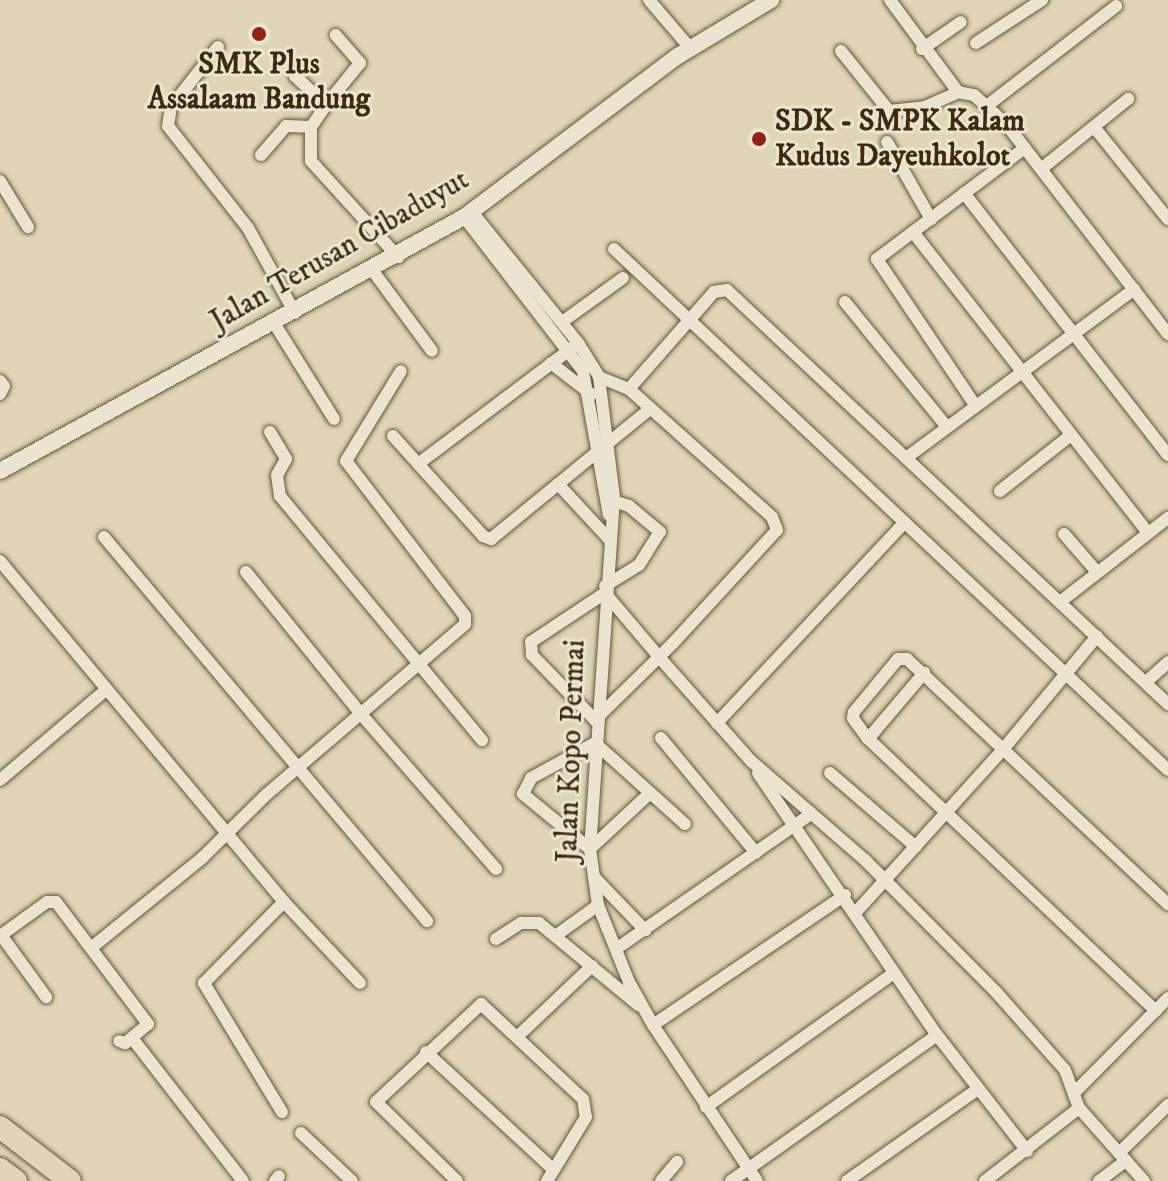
<!DOCTYPE html>
<html>
<head>
<meta charset="utf-8">
<style>
  body { margin:0 }
  #map { position:relative; width:1168px; height:1181px; overflow:hidden; background:#ded6b7; font-family:"IM FELL DW Pica",serif }
  div>[style] { position:absolute }
  [style*='--x'] { left:calc(var(--x)*1px); top:calc(var(--y)*1px); width:calc(var(--w)*1px); rotate:calc(var(--a)*1deg) }
  .roads { filter:drop-shadow(0 0 2px #665538) drop-shadow(0 0 2px #665538) }
  .minor>* { height:12px; margin:-6px; padding:0 6px; transform-origin:6px; border-radius:6px; background:#eae4d0 }
  .secondary>* { height:16px; margin:-8px; padding:0 8px; transform-origin:8px; border-radius:8px; background:#eae4d0 }
  .motorway>* { height:22px; margin:-11px; padding:0 11px; transform-origin:11px; border-radius:11px; background:#ded6b7 }
  .dots>* { width:22px; height:22px; translate:-50% -50%; box-sizing:border-box; border:4px solid #eae4d0; border-radius:50% }
  span { translate:-50% -50%; white-space:nowrap; text-align:center; line-height:1.15; -webkit-text-stroke:6px #eae4d0; paint-order:stroke }
  .poi-label { font-size:30px; color:#3e2a0e; font-weight:700 }
  .left { translate:0 -50%; text-align:left }
  .street-label { font-size:30px; color:#3e2a0e }
</style>
</head>
<body>
<div id="map">
  <div class="roads">
    <div class="minor">
      <i style="--x:649;--y:0;--w:63;--a:49.5"></i>
      <i style="--x:890;--y:0;--w:114;--a:53.5"></i>
      <i style="--x:958;--y:92;--w:16;--a:11"></i>
      <i style="--x:974;--y:95;--w:45;--a:42.3"></i>
      <i style="--x:1007;--y:125;--w:264;--a:52.4"></i>
      <i style="--x:976;--y:43;--w:79;--a:-33.1"></i>
      <i style="--x:218;--y:47;--w:76;--a:128.1"></i>
      <i style="--x:171;--y:107;--w:19;--a:99"></i>
      <i style="--x:168;--y:126;--w:130;--a:51.9"></i>
      <i style="--x:248;--y:228;--w:97;--a:61.1"></i>
      <i style="--x:922;--y:49;--w:47;--a:-34.7"></i>
      <i style="--x:841;--y:51;--w:77;--a:51.3"></i>
      <i style="--x:889;--y:111;--w:36;--a:-6"></i>
      <i style="--x:925;--y:107;--w:36;--a:-24"></i>
      <i style="--x:295;--y:76;--w:42;--a:43.1"></i>
      <i style="--x:326;--y:105;--w:27;--a:124"></i>
      <i style="--x:311;--y:127;--w:34;--a:90"></i>
      <i style="--x:311;--y:161;--w:130;--a:47.8"></i>
      <i style="--x:326;--y:105;--w:54;--a:-51"></i>
      <i style="--x:360;--y:63;--w:37;--a:-131"></i>
      <i style="--x:988;--y:105;--w:162;--a:-37.7"></i>
      <i style="--x:1094;--y:127;--w:118;--a:51.2"></i>
      <i style="--x:887;--y:142;--w:89;--a:60.3"></i>
      <i style="--x:261;--y:155;--w:38;--a:-49"></i>
      <i style="--x:286;--y:126;--w:25;--a:2"></i>
      <i style="--x:1041;--y:169;--w:112;--a:-38.8"></i>
      <i style="--x:0;--y:181;--w:54;--a:58.7"></i>
      <i style="--x:964;--y:193;--w:332;--a:52.1"></i>
      <i style="--x:472;--y:212;--w:169;--a:51"></i>
      <i style="--x:578;--y:343;--w:40;--a:58"></i>
      <i style="--x:599;--y:377;--w:122;--a:82.9"></i>
      <i style="--x:614;--y:498;--w:352;--a:93.9"></i>
      <i style="--x:590;--y:849;--w:57;--a:81.9"></i>
      <i style="--x:598;--y:905;--w:83;--a:68.1"></i>
      <i style="--x:629;--y:982;--w:49;--a:60.8"></i>
      <i style="--x:653;--y:1025;--w:187;--a:56.3"></i>
      <i style="--x:464;--y:217;--w:195;--a:52.3"></i>
      <i style="--x:583;--y:371;--w:146;--a:79.8"></i>
      <i style="--x:913;--y:232;--w:382;--a:52"></i>
      <i style="--x:614;--y:249;--w:760;--a:43.24"></i>
      <i style="--x:373;--y:271;--w:99;--a:53.6"></i>
      <i style="--x:845;--y:302;--w:161;--a:50.8"></i>
      <i style="--x:562;--y:322;--w:75;--a:-35.8"></i>
      <i style="--x:274;--y:323;--w:113;--a:58"></i>
      <i style="--x:551;--y:363;--w:51;--a:37.8"></i>
      <i style="--x:599;--y:377;--w:32;--a:22"></i>
      <i style="--x:629;--y:389;--w:192;--a:41.8"></i>
      <i style="--x:772;--y:517;--w:14;--a:69"></i>
      <i style="--x:777;--y:530;--w:154;--a:132.6"></i>
      <i style="--x:673;--y:643;--w:20;--a:135"></i>
      <i style="--x:659;--y:657;--w:90;--a:135.5"></i>
      <i style="--x:595;--y:720;--w:91;--a:-134.1"></i>
      <i style="--x:532;--y:655;--w:13;--a:-94"></i>
      <i style="--x:531;--y:642;--w:89;--a:-33.5"></i>
      <i style="--x:605;--y:593;--w:84;--a:49.8"></i>
      <i style="--x:659;--y:657;--w:139;--a:48.5"></i>
      <i style="--x:751;--y:761;--w:151;--a:41"></i>
      <i style="--x:865;--y:860;--w:186;--a:45.2"></i>
      <i style="--x:996;--y:992;--w:104;--a:48.5"></i>
      <i style="--x:1065;--y:1070;--w:40;--a:69.8"></i>
      <i style="--x:1079;--y:1108;--w:98;--a:48.3"></i>
      <i style="--x:0;--y:381;--w:6;--a:51"></i>
      <i style="--x:4;--y:386;--w:9;--a:117"></i>
      <i style="--x:629;--y:389;--w:129;--a:-48.8"></i>
      <i style="--x:714;--y:292;--w:13;--a:-9"></i>
      <i style="--x:727;--y:290;--w:605;--a:43.19"></i>
      <i style="--x:975;--y:405;--w:176;--a:-123.9"></i>
      <i style="--x:877;--y:259;--w:185;--a:-36.9"></i>
      <i style="--x:270;--y:432;--w:31;--a:59"></i>
      <i style="--x:286;--y:459;--w:18;--a:119"></i>
      <i style="--x:277;--y:475;--w:21;--a:82"></i>
      <i style="--x:280;--y:496;--w:317;--a:50.4"></i>
      <i style="--x:393;--y:436;--w:135;--a:48"></i>
      <i style="--x:483;--y:536;--w:9;--a:21"></i>
      <i style="--x:491;--y:539;--w:205;--a:-39.3"></i>
      <i style="--x:906;--y:458;--w:284;--a:-36.5"></i>
      <i style="--x:418;--y:464;--w:198;--a:-37"></i>
      <i style="--x:558;--y:484;--w:75;--a:47.2"></i>
      <i style="--x:1000;--y:491;--w:90;--a:-38.3"></i>
      <i style="--x:1064;--y:534;--w:50;--a:49"></i>
      <i style="--x:104;--y:537;--w:502;--a:49.93"></i>
      <i style="--x:0;--y:561;--w:444;--a:50.2"></i>
      <i style="--x:284;--y:902;--w:111;--a:46.8"></i>
      <i style="--x:246;--y:572;--w:181;--a:51"></i>
      <i style="--x:360;--y:713;--w:207;--a:48.9"></i>
      <i style="--x:605;--y:586;--w:40;--a:-32"></i>
      <i style="--x:639;--y:565;--w:39;--a:-58"></i>
      <i style="--x:660;--y:532;--w:40;--a:-140"></i>
      <i style="--x:629;--y:506;--w:23;--a:-162"></i>
      <i style="--x:1060;--y:602;--w:137;--a:-37.9"></i>
      <i style="--x:1146;--y:682;--w:30;--a:-42"></i>
      <i style="--x:717;--y:723;--w:275;--a:-46.9"></i>
      <i style="--x:661;--y:738;--w:149;--a:50.4"></i>
      <i style="--x:868;--y:739;--w:87;--a:-49.7"></i>
      <i style="--x:758;--y:773;--w:317;--a:55.7"></i>
      <i style="--x:937;--y:1035;--w:147;--a:52.2"></i>
      <i style="--x:830;--y:773;--w:113;--a:40.7"></i>
      <i style="--x:0;--y:780;--w:140;--a:-40.4"></i>
      <i style="--x:650;--y:793;--w:82;--a:137"></i>
      <i style="--x:590;--y:849;--w:87;--a:-140.6"></i>
      <i style="--x:523;--y:794;--w:18;--a:-63"></i>
      <i style="--x:531;--y:778;--w:73;--a:-28.7"></i>
      <i style="--x:595;--y:743;--w:121;--a:42"></i>
      <i style="--x:594;--y:877;--w:74;--a:46.1"></i>
      <i style="--x:857;--y:911;--w:221;--a:-47.9"></i>
      <i style="--x:1005;--y:747;--w:144;--a:-50.3"></i>
      <i style="--x:558;--y:934;--w:49;--a:-35.9"></i>
      <i style="--x:1;--y:935;--w:77;--a:54"></i>
      <i style="--x:0;--y:936;--w:58;--a:-35.9"></i>
      <i style="--x:47;--y:902;--w:9;--a:0"></i>
      <i style="--x:56;--y:902;--w:153;--a:53"></i>
      <i style="--x:148;--y:1024;--w:30;--a:140"></i>
      <i style="--x:125;--y:1043;--w:6;--a:-162"></i>
      <i style="--x:496;--y:939;--w:30;--a:-33"></i>
      <i style="--x:521;--y:923;--w:18;--a:0"></i>
      <i style="--x:539;--y:923;--w:129;--a:39.6"></i>
      <i style="--x:91;--y:948;--w:143;--a:-39"></i>
      <i style="--x:202;--y:858;--w:91;--a:-44.6"></i>
      <i style="--x:267;--y:794;--w:261;--a:-40.6"></i>
      <i style="--x:465;--y:624;--w:8;--a:-90"></i>
      <i style="--x:465;--y:616;--w:195;--a:-127.5"></i>
      <i style="--x:346;--y:461;--w:105;--a:-58.6"></i>
      <i style="--x:616;--y:949;--w:237;--a:-34.7"></i>
      <i style="--x:1156;--y:1011;--w:396;--a:-136.6"></i>
      <i style="--x:868;--y:739;--w:26;--a:-126"></i>
      <i style="--x:853;--y:718;--w:6;--a:-81"></i>
      <i style="--x:854;--y:712;--w:69;--a:-50.3"></i>
      <i style="--x:898;--y:659;--w:9;--a:0"></i>
      <i style="--x:907;--y:659;--w:358;--a:43.2"></i>
      <i style="--x:653;--y:1025;--w:232;--a:-34.1"></i>
      <i style="--x:518;--y:1036;--w:102;--a:-43.4"></i>
      <i style="--x:132;--y:1038;--w:181;--a:52.2"></i>
      <i style="--x:426;--y:1052;--w:173;--a:42.7"></i>
      <i style="--x:1076;--y:1091;--w:131;--a:-45.3"></i>
      <i style="--x:706;--y:1107;--w:231;--a:-35.5"></i>
      <i style="--x:282;--y:1112;--w:151;--a:-121.2"></i>
      <i style="--x:204;--y:983;--w:114;--a:-45.4"></i>
      <i style="--x:301;--y:1133;--w:70;--a:43.3"></i>
      <i style="--x:1119;--y:1153;--w:69;--a:-44.4"></i>
      <i style="--x:275;--y:1181;--w:6;--a:-51"></i>
      <i style="--x:457;--y:1181;--w:113;--a:-135.7"></i>
      <i style="--x:376;--y:1102;--w:144;--a:-43"></i>
      <i style="--x:481;--y:1004;--w:139;--a:43"></i>
      <i style="--x:583;--y:1099;--w:18;--a:81"></i>
      <i style="--x:586;--y:1117;--w:75;--a:121.4"></i>
      <i style="--x:661;--y:1181;--w:25;--a:-50"></i>
      <i style="--x:731;--y:1181;--w:252;--a:-35.3"></i>
      <i style="--x:847;--y:1181;--w:160;--a:-35.1"></i>
      <i style="--x:985;--y:1181;--w:119;--a:-37.8"></i>
      <i style="--x:1099;--y:1181;--w:34;--a:-37"></i>
    </div>
    <div class="secondary">
      <i style="--x:0;--y:471;--w:529;--a:-28.7"></i>
      <i style="--x:464;--y:217;--w:268;--a:-37"></i>
      <i style="--x:678;--y:56;--w:109;--a:-31.1"></i>
    </div>
    <div class="motorway">
      <i style="--x:0;--y:1127;--w:88;--a:37.6"></i>
      <i style="--x:0;--y:1169;--w:20;--a:37"></i>
    </div>
  </div>
  <div class="dots">
    <i style="left:259px;top:34px;background:#8f2418"></i>
    <i style="left:759px;top:139px;background:#8f2418"></i>
  </div>
  <div class="poi-label">
    <span style="left:259px;top:82px">SMK Plus<br>Assalaam Bandung</span>
    <span class="left" style="left:775px;top:139px">SDK - SMPK Kalam<br>Kudus Dayeuhkolot</span>
  </div>
  <div class="street-label">
    <span style="left:340px;top:251px;rotate:-30deg">Jalan Terusan Cibaduyut</span>
    <span style="left:572px;top:751px;rotate:-88deg">Jalan Kopo Permai</span>
  </div>
</div>
</body>
</html>
